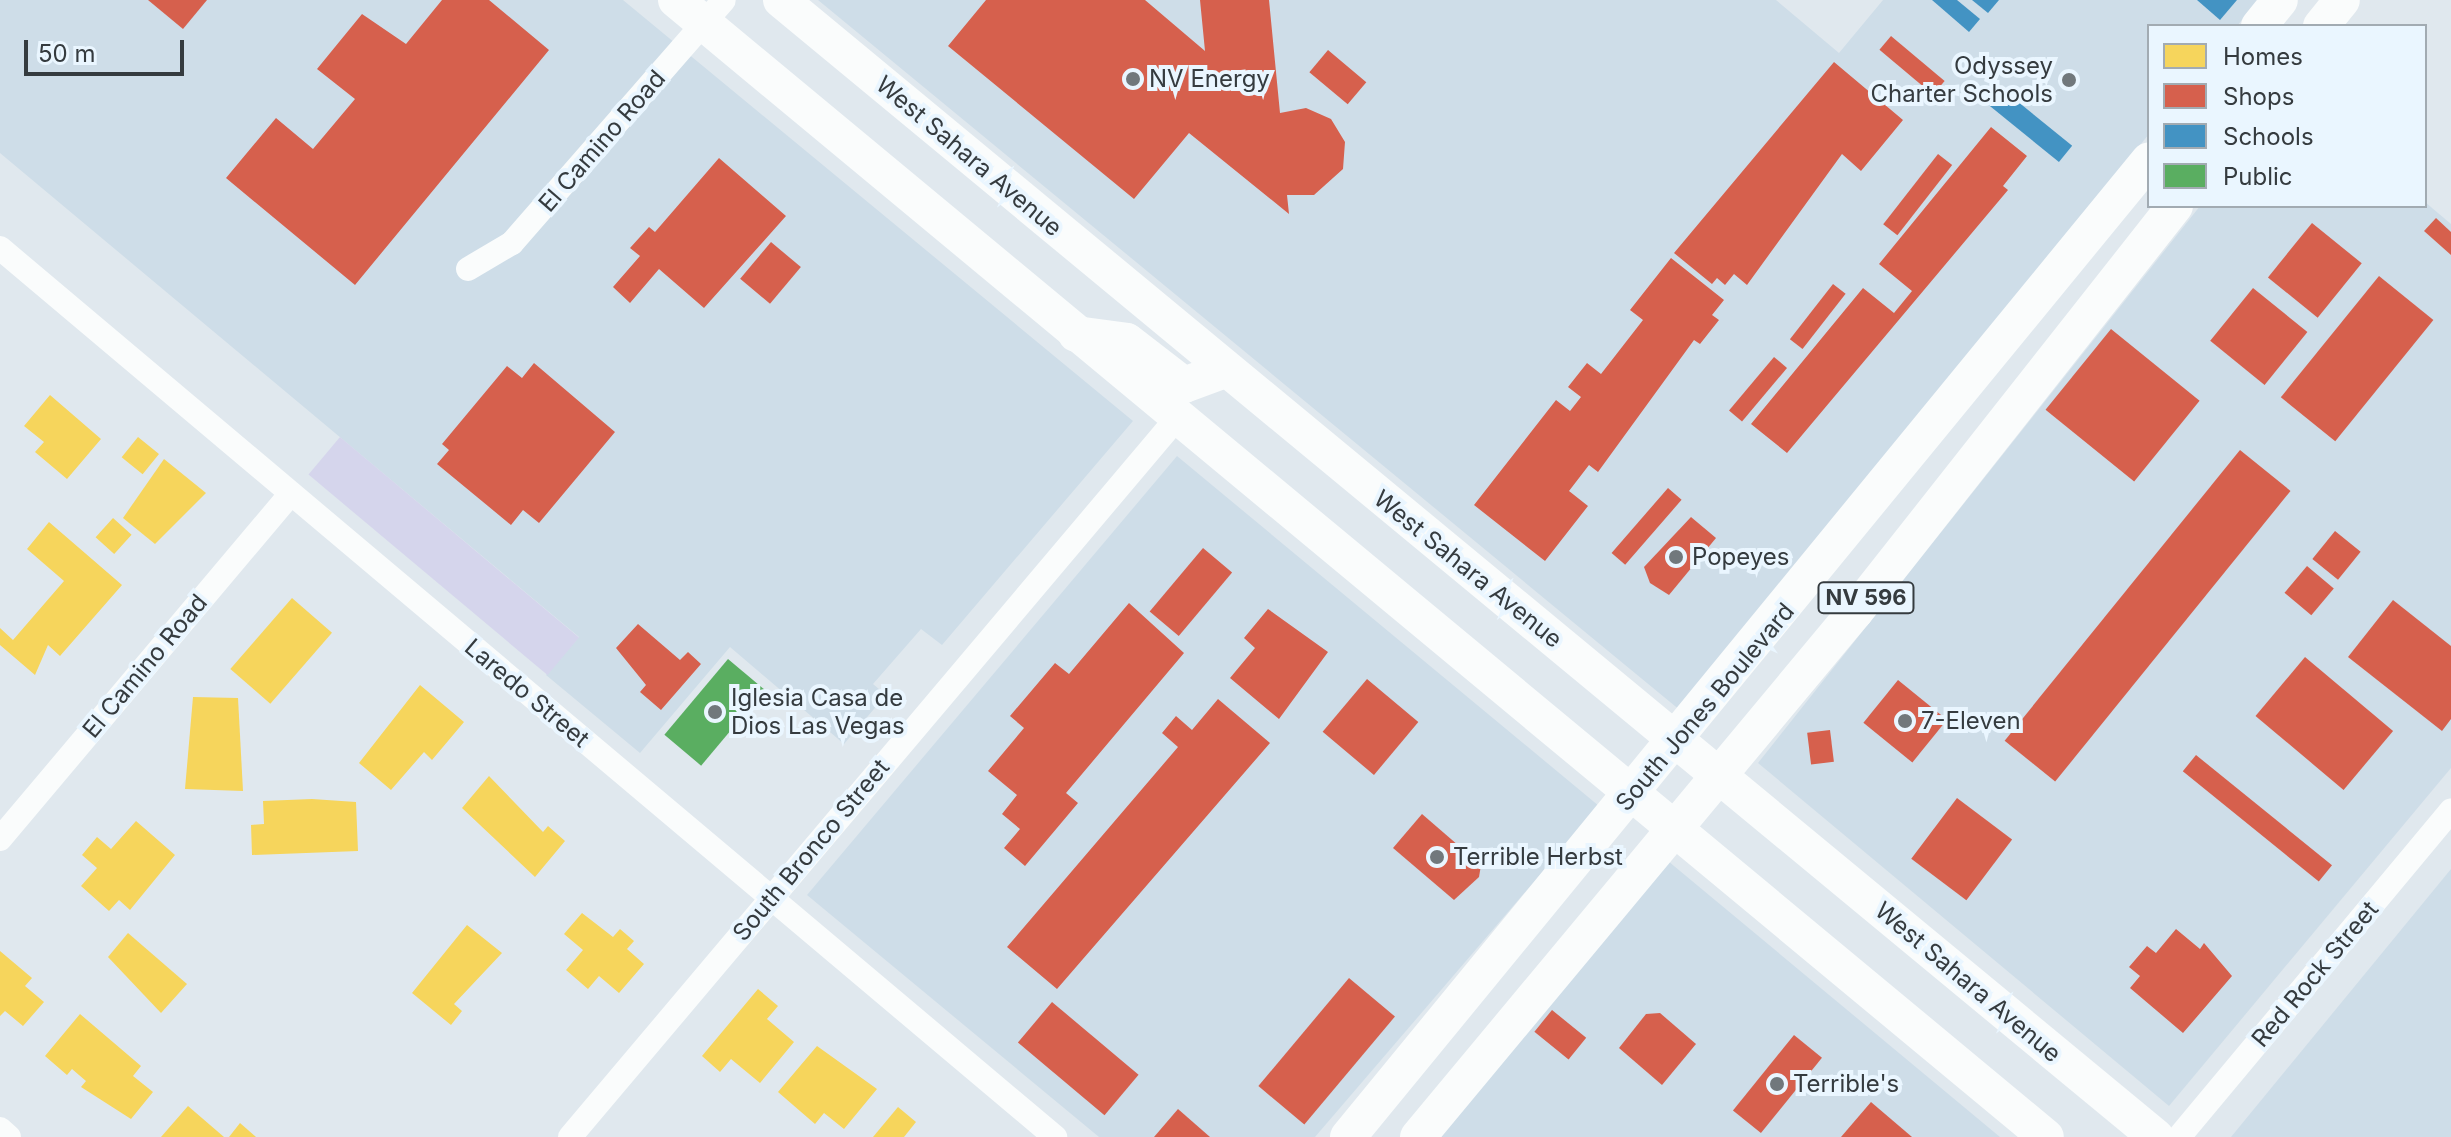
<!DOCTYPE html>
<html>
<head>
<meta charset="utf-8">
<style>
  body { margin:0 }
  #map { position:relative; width:2451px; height:1137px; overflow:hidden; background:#e0e8ee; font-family:Inter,sans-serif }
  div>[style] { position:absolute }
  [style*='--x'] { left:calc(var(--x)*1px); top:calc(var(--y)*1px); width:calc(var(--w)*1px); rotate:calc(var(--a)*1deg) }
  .built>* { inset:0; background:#cedde8 }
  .green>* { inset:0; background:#d5d5ec; transform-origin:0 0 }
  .homes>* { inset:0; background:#f6d55c; transform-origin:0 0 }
  .shops>* { inset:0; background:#d6604d; transform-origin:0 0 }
  .schools>* { inset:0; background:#4393c3; transform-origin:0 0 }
  .public>* { inset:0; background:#5aae61; transform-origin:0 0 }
  .minor>* { height:24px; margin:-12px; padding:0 12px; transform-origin:12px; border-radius:12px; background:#fafcfc }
  .primary>* { height:36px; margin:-18px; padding:0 18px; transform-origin:18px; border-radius:18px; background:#fafcfc }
  .dots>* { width:22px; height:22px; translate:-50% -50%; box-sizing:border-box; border:4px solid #eaf6ff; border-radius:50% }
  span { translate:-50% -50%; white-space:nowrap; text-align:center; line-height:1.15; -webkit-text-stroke:8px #eaf6ff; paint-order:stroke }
  .shield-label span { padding:2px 6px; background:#eaf6ff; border:2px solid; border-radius:6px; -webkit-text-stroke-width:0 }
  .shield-label { font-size:22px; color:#353b3f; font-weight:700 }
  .poi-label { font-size:24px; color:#353b3f }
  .right { translate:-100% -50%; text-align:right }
  .left { translate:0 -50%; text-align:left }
  .street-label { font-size:24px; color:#353b3f }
  .legend { position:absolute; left:2147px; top:24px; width:280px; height:184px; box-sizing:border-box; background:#eaf6ff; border:2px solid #a2abb2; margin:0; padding:10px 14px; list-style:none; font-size:24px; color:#353b3f }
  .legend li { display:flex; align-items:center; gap:16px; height:40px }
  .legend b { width:40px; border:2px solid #a2abb2 }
  .scale { position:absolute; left:24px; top:40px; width:160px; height:36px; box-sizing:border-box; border:4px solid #353b3f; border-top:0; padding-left:10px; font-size:24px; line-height:28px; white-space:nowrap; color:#353b3f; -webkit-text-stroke:6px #eaf6ff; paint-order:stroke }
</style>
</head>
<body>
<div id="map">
  <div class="built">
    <i style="clip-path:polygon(0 0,623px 0,1133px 421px,942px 645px,921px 629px,873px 684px,886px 695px,844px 744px,730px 647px,640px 753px,546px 675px,579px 637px,0 153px)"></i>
    <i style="clip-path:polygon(818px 0,1776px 0,1839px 53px,1883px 0,2258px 0,2237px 26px,2149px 26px,2149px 134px,1681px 711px)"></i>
    <i style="clip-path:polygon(2425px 202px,2451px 224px,2451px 768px,2169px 1106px,1758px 763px,2200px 206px)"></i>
    <i style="clip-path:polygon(1177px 456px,1599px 806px,1315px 1137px,1099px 1137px,807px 895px)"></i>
    <i style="clip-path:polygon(1668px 861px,2000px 1137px,1436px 1137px)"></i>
    <i style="clip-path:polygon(2451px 869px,2451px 1137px,2231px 1137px)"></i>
  </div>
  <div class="green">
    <i style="left:340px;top:437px;width:312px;height:49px;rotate:40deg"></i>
  </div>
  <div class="homes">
    <i style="clip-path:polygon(50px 395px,101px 439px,67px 479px,35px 452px,44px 442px,24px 426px)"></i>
    <i style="left:138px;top:437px;width:27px;height:26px;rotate:39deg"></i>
    <i style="clip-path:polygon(164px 459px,206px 493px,155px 544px,123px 518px)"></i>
    <i style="left:113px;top:518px;width:25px;height:26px;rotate:42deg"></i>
    <i style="clip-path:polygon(49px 522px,122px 585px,60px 656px,48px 645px,35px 675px,0 645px,0 628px,13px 640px,64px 581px,27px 549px)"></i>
    <i style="left:292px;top:598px;width:53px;height:94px;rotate:41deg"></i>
    <i style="clip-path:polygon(420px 685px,464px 722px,432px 760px,424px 752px,391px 790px,359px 763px)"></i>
    <i style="clip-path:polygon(193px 697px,238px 698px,243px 791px,185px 789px)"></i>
    <i style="clip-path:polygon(489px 776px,543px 832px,548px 826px,565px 841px,535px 877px,462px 808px)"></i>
    <i style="clip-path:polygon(312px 799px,356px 802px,358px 851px,252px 855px,251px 825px,264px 824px,263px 801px)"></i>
    <i style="clip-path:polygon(136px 821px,175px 855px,130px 910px,119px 900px,109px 911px,81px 886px,97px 868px,82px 855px,97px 837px,111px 849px)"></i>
    <i style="clip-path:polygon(582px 913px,613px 937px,620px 929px,634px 941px,627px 949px,644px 964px,619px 993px,599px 976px,588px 989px,566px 970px,583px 950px,564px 934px)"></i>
    <i style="clip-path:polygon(467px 925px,502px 953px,454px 1004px,462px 1011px,451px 1025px,412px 993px)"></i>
    <i style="clip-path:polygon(128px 933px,187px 984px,161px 1013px,108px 957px)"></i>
    <i style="clip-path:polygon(0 951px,32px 978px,25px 986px,44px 1002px,23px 1026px,5px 1011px,0 1016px)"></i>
    <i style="clip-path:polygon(758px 989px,778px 1006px,767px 1019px,794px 1042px,760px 1083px,731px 1059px,720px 1072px,702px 1056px)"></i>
    <i style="clip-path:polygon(80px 1014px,141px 1066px,133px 1076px,153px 1092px,131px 1119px,81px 1087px,86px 1081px,72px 1069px,67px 1075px,45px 1056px)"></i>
    <i style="clip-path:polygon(817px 1046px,877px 1089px,844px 1129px,824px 1113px,815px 1124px,778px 1092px)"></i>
    <i style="clip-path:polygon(188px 1106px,224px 1137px,161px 1137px)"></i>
    <i style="clip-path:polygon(898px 1107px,916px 1122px,904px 1137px,873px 1137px)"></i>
    <i style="clip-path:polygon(240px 1123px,256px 1137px,229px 1137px)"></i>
  </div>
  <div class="shops">
    <i style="clip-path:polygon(148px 0,207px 0,183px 29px)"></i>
    <i style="clip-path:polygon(442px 0,489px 0,549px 50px,355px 285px,226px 178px,276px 118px,313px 149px,355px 99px,317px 69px,362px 14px,406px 44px)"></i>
    <i style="clip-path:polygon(986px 0,1145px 0,1205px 51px,1200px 0,1269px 0,1280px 113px,1306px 108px,1331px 119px,1345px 142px,1343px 169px,1314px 195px,1287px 195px,1289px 214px,1189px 133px,1134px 199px,948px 46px)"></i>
    <i style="left:1891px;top:36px;width:70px;height:18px;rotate:40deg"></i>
    <i style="left:1328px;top:50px;width:50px;height:29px;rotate:40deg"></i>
    <i style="clip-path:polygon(1834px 62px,1903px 120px,1861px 171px,1842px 154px,1747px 285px,1734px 274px,1725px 285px,1717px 278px,1712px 284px,1674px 253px)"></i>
    <i style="clip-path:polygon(1991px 127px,2027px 156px,2003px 186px,2008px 190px,1787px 453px,1751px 424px,1863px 288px,1894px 313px,1912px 291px,1879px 264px)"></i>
    <i style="left:1938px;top:154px;width:18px;height:89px;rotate:38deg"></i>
    <i style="clip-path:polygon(719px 158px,786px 216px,704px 308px,659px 269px,630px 303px,613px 287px,640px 256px,630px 248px,649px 227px,655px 232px)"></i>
    <i style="clip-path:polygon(2436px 218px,2451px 232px,2451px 255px,2424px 231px)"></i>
    <i style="left:2312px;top:223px;width:64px;height:70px;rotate:39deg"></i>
    <i style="left:771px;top:242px;width:39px;height:48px;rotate:40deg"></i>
    <i style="clip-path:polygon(1671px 258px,1724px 300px,1712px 315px,1719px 320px,1700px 344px,1694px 340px,1598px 472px,1589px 465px,1569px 491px,1588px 506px,1545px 561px,1474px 505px,1556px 400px,1570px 411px,1581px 397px,1568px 387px,1587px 363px,1601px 374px,1643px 320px,1630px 310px)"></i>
    <i style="left:2379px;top:276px;width:70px;height:156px;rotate:39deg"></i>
    <i style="left:1833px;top:284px;width:16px;height:70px;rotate:38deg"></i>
    <i style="left:2253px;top:288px;width:70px;height:68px;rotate:39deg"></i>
    <i style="left:2111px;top:329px;width:114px;height:104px;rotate:39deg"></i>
    <i style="left:1774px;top:357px;width:17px;height:70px;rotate:40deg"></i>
    <i style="clip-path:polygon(534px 363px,615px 432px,539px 523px,523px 510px,511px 525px,437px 464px,449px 450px,442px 444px,507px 366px,522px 378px)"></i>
    <i style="left:2240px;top:450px;width:65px;height:374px;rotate:39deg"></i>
    <i style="left:1668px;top:488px;width:18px;height:86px;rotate:41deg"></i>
    <i style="clip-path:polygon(1691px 517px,1716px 538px,1669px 595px,1650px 583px,1644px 567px)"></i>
    <i style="left:2335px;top:531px;width:33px;height:36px;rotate:39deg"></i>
    <i style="left:1203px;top:548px;width:38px;height:83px;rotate:40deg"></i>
    <i style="left:2307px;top:566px;width:35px;height:35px;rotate:40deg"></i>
    <i style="clip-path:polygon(2393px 600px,2451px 646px,2451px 719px,2442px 731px,2348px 657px)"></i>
    <i style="clip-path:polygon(1129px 603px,1184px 653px,1066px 793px,1078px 803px,1025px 866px,1004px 848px,1020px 829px,1002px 814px,1017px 795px,988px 771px,1024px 728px,1010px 716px,1055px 663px,1069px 674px)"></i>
    <i style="clip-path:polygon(1268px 609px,1328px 652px,1279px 719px,1230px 678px,1255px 648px,1244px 638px)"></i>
    <i style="clip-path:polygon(638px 624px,680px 660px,688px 652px,701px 664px,661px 710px,640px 692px,646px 685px,616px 648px)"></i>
    <i style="left:2305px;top:657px;width:115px;height:77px;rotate:40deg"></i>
    <i style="left:1367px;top:679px;width:67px;height:69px;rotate:40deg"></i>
    <i style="left:1898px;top:680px;width:63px;height:55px;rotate:39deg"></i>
    <i style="clip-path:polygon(1218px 699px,1270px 743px,1057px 989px,1007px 947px,1178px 747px,1162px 733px,1176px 716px,1192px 730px)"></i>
    <i style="left:1830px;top:730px;width:32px;height:23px;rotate:83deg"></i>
    <i style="left:2196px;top:755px;width:175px;height:21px;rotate:39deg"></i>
    <i style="left:1957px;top:798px;width:69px;height:76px;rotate:37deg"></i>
    <i style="clip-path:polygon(1422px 814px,1481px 865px,1479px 877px,1454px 900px,1393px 848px)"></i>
    <i style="clip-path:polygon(2176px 929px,2200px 949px,2204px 943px,2232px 976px,2183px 1033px,2130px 988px,2140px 976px,2129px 967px,2147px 946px,2156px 953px)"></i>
    <i style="left:1349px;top:978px;width:60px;height:141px;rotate:40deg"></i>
    <i style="left:1052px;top:1002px;width:113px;height:53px;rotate:40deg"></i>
    <i style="left:1552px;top:1010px;width:44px;height:28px;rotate:39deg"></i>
    <i style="clip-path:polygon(1660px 1013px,1696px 1044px,1662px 1085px,1619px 1048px,1646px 1014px)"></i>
    <i style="left:1794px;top:1035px;width:36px;height:97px;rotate:39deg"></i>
    <i style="clip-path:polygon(1871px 1102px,1912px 1137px,1841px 1137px)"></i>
    <i style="clip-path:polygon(1178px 1109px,1210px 1137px,1154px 1137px)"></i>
  </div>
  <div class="schools">
    <i style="clip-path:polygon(1932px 0,1957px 0,1980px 19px,1969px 32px)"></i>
    <i style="clip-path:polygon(1972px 0,1999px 0,1988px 13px)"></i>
    <i style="clip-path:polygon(2197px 0,2237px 0,2220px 20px)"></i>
    <i style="left:1996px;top:84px;width:98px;height:21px;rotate:39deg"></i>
  </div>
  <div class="public">
    <i style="left:728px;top:659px;width:48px;height:99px;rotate:40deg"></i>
  </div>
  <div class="minor">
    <i style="--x:0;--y:248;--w:1380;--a:40.12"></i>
    <i style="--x:468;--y:269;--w:51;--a:-30.6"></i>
    <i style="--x:512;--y:243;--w:322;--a:-48.9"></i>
    <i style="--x:0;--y:839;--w:451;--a:-49.9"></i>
    <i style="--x:0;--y:1129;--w:12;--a:42"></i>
    <i style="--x:570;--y:1137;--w:941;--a:-49.83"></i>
    <i style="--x:2179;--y:1137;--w:425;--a:-50.2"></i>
  </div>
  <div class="primary">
    <i style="--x:676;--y:0;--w:1780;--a:39.69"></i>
    <i style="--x:781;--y:0;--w:1784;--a:39.59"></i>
    <i style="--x:2259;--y:26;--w:33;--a:-51"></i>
    <i style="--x:2321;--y:26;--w:33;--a:-51"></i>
    <i style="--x:1076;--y:334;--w:51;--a:7.8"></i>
    <i style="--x:1127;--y:341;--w:72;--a:37.7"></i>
    <i style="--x:1184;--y:385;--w:44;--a:-20.1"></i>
    <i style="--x:1348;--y:1137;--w:1263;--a:-50.65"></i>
    <i style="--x:1418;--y:1137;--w:683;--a:-50.23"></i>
    <i style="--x:1855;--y:612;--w:517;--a:-51.76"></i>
  </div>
  <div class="dots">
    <i style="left:1133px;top:79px;background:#71787c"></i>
    <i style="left:2069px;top:80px;background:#71787c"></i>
    <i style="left:1676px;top:557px;background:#71787c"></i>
    <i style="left:715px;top:712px;background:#71787c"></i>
    <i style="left:1905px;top:721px;background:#71787c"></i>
    <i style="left:1437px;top:857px;background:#71787c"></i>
    <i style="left:1777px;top:1084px;background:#71787c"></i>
  </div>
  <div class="shield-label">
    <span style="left:1866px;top:598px">NV 596</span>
  </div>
  <div class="poi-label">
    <span class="right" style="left:2053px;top:80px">Odyssey<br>Charter Schools</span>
    <span class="left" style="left:1149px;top:79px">NV Energy</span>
    <span class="left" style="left:1692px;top:557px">Popeyes</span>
    <span class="left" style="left:731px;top:712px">Iglesia Casa de<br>Dios Las Vegas</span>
    <span class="left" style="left:1921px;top:721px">7-Eleven</span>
    <span class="left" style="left:1453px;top:857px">Terrible Herbst</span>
    <span class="left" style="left:1793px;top:1084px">Terrible's</span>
  </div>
  <div class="street-label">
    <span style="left:602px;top:141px;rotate:-49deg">El Camino Road</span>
    <span style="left:969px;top:156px;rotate:40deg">West Sahara Avenue</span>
    <span style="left:1468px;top:569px;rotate:39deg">West Sahara Avenue</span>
    <span style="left:145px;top:666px;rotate:-50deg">El Camino Road</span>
    <span style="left:527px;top:693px;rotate:40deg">Laredo Street</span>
    <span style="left:1705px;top:707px;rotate:-50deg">South Jones Boulevard</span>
    <span style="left:811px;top:850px;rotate:-50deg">South Bronco Street</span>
    <span style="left:2315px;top:974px;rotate:-50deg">Red Rock Street</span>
    <span style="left:1968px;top:982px;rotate:40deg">West Sahara Avenue</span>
  </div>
  <ul class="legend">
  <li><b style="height:22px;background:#f6d55c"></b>Homes</li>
  <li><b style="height:22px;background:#d6604d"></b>Shops</li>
  <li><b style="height:22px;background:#4393c3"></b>Schools</li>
  <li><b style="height:22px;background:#5aae61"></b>Public</li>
  </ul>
  <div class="scale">50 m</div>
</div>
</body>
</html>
